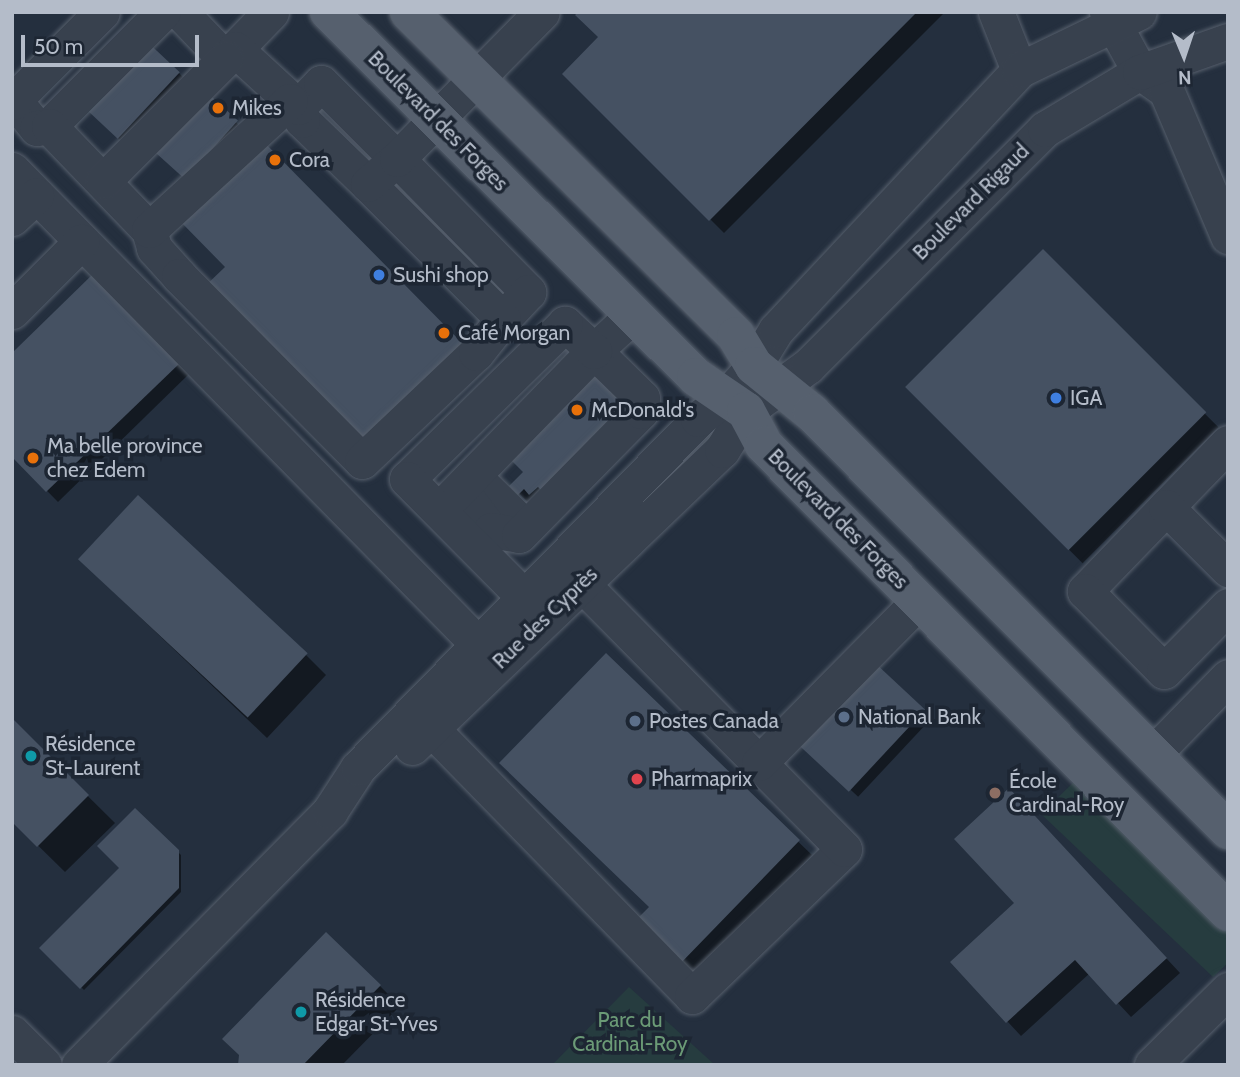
<!DOCTYPE html>
<html>
<head>
<meta charset="utf-8">
<style>
  body { margin:0 }
  #map { position:relative; width:1240px; height:1077px; overflow:hidden; background:#242f3e; font-family:Cabin,sans-serif }
  div>[style] { position:absolute }
  [style*='--x'] { left:calc(var(--x)*1px); top:calc(var(--y)*1px); width:calc(var(--w)*1px); rotate:calc(var(--a)*1deg) }
  .green>* { inset:0; background:#263c3f }
  .shadow>* { inset:0; background:#0007; transform-origin:0 0 }
  .building>* { inset:0; background:#455162; transform-origin:0 0 }
  .roads { filter:drop-shadow(0 0 2px #565f6c) drop-shadow(0 0 2px #565f6c) }
  .minor>* { height:35px; margin:-17.5px; padding:0 17.5px; transform-origin:17.5px; border-radius:17.5px; background:#38414e }
  .major>* { height:38px; margin:-19px; padding:0 19px; transform-origin:19px; border-radius:19px; background:#56606e }
  .dots>* { width:19px; height:19px; translate:-50% -50%; box-sizing:border-box; border:4px solid #1d2633; border-radius:50% }
  span { translate:-50% -50%; white-space:nowrap; text-align:center; line-height:1.15; -webkit-text-stroke:7px #1d2633; paint-order:stroke }
  .poi-label { font-size:21px; color:#b4bcc9 }
  .left { translate:0 -50%; text-align:left }
  .street-label { font-size:21px; color:#b4bcc9 }
  .park-label { font-size:21px; color:#6b9a76 }
  .frame { position:absolute; inset:0; border:14px solid #b4bcc9; pointer-events:none }
  .north { position:absolute; left:1149px; top:21px; width:70px; height:70px; -webkit-text-stroke:5px #1d2633; paint-order:stroke; rotate:178deg; font-size:19px; font-weight:700; line-height:28px; text-align:center; color:#b4bcc9 }
  .north::after { content:''; display:block; margin:auto; width:24px; height:32px; background:#b4bcc9; clip-path:polygon(50% 0,100% 100%,50% 72%,0 100%) }
  .scale { position:absolute; left:21px; top:35px; width:178px; height:32px; box-sizing:border-box; border:4px solid #b4bcc9; border-top:0; padding-left:9px; font-size:21px; line-height:24px; white-space:nowrap; color:#b4bcc9; -webkit-text-stroke:5px #1d2633; paint-order:stroke }
</style>
</head>
<body>
<div id="map">
  <div class="green">
    <i style="clip-path:polygon(1085px 771px,1228px 913px,1228px 963px,1213px 977px,1041px 814px)"></i>
    <i style="clip-path:polygon(629px 987px,715px 1065px,552px 1065px)"></i>
  </div>
  <div class="shadow">
    <i style="clip-path:polygon(580px 12px,945px 12px,724px 233px,565px 74px,600px 37px)"></i>
    <i style="clip-path:polygon(179px 73px,189px 84px,129px 148px,91px 113px)"></i>
    <i style="clip-path:polygon(203px 91px,247px 133px,194px 188px)"></i>
    <i style="left:1043px;top:252px;width:248px;height:192px;rotate:45deg"></i>
    <i style="clip-path:polygon(94px 276px,190px 373px,58px 502px,12px 455px)"></i>
    <i style="clip-path:polygon(635px 424px,530px 504px,511px 486px)"></i>
    <i style="clip-path:polygon(100px 579px,306px 655px,326px 675px,267px 738px)"></i>
    <i style="clip-path:polygon(606px 656px,812px 855px,694px 978px,636px 922px,651px 907px)"></i>
    <i style="left:874px;top:664px;width:79px;height:108px;rotate:43deg"></i>
    <i style="clip-path:polygon(12px 721px,115px 823px,65px 872px,12px 820px)"></i>
    <i style="clip-path:polygon(1023px 804px,1180px 973px,1131px 1017px,1090px 973px,1021px 1036px,952px 962px,1016px 903px)"></i>
    <i style="clip-path:polygon(135px 810px,181px 855px,181px 892px,84px 990px,42px 948px,121px 868px)"></i>
    <i style="clip-path:polygon(380px 986px,400px 1006px,342px 1065px,240px 1065px,240px 1055px)"></i>
  </div>
  <div class="building">
    <i style="clip-path:polygon(578px 12px,917px 12px,709px 221px,562px 74px,598px 37px,575px 15px)"></i>
    <i style="left:141px;top:36px;width:53px;height:91px;rotate:43deg"></i>
    <i style="left:203px;top:89px;width:47px;height:79px;rotate:42deg"></i>
    <i style="clip-path:polygon(259px 137px,470px 351px,364px 454px,202px 289px,225px 267px,177px 218px)"></i>
    <i style="left:1043px;top:249px;width:231px;height:195px;rotate:45deg"></i>
    <i style="clip-path:polygon(94px 273px,181px 362px,46px 492px,12px 457px,12px 353px)"></i>
    <i style="clip-path:polygon(593px 370px,626px 403px,545px 494px,538px 487px,529px 495px,524px 489px,518px 495px,509px 486px,523px 472px,507px 456px)"></i>
    <i style="left:138px;top:495px;width:232px;height:88px;rotate:43deg"></i>
    <i style="clip-path:polygon(606px 653px,800px 840px,679px 965px,634px 922px,649px 907px,499px 763px)"></i>
    <i style="left:874px;top:662px;width:70px;height:112px;rotate:43deg"></i>
    <i style="clip-path:polygon(12px 718px,89px 795px,37px 847px,12px 822px)"></i>
    <i style="clip-path:polygon(1009px 788px,1167px 958px,1116px 1005px,1075px 960px,1006px 1023px,950px 962px,1014px 903px,954px 839px)"></i>
    <i style="clip-path:polygon(135px 808px,179px 850px,179px 888px,80px 989px,39px 948px,119px 868px,97px 846px)"></i>
    <i style="clip-path:polygon(326px 932px,381px 985px,303px 1065px,238px 1065px,239px 1055px,222px 1039px)"></i>
  </div>
  <div class="roads">
    <div class="minor">
      <i style="--x:180;--y:12;--w:65;--a:46.2"></i>
      <i style="--x:225;--y:59;--w:14;--a:-45"></i>
      <i style="--x:271;--y:12;--w:52;--a:134.2"></i>
      <i style="--x:235;--y:49;--w:86;--a:42.6"></i>
      <i style="--x:996;--y:12;--w:62;--a:68.4"></i>
      <i style="--x:1107;--y:12;--w:68;--a:61.2"></i>
      <i style="--x:1140;--y:72;--w:32;--a:35"></i>
      <i style="--x:1166;--y:90;--w:159;--a:67"></i>
      <i style="--x:14;--y:100;--w:36;--a:51"></i>
      <i style="--x:37;--y:128;--w:12;--a:-9"></i>
      <i style="--x:49;--y:126;--w:161;--a:-45"></i>
      <i style="--x:12;--y:102;--w:127;--a:-45"></i>
      <i style="--x:49;--y:126;--w:144;--a:46.1"></i>
      <i style="--x:149;--y:230;--w:19;--a:74"></i>
      <i style="--x:154;--y:248;--w:38;--a:48"></i>
      <i style="--x:179;--y:276;--w:260;--a:45.3"></i>
      <i style="--x:362;--y:461;--w:157;--a:-43.5"></i>
      <i style="--x:476;--y:353;--w:43;--a:-51.5"></i>
      <i style="--x:12;--y:170;--w:666;--a:45.49"></i>
      <i style="--x:103;--y:181;--w:173;--a:-45"></i>
      <i style="--x:368;--y:184;--w:92;--a:-135.9"></i>
      <i style="--x:302;--y:120;--w:14;--a:-107"></i>
      <i style="--x:298;--y:107;--w:33;--a:-46"></i>
      <i style="--x:321;--y:83;--w:107;--a:45"></i>
      <i style="--x:397;--y:159;--w:187;--a:45.4"></i>
      <i style="--x:528;--y:292;--w:37;--a:133"></i>
      <i style="--x:503;--y:319;--w:191;--a:-135"></i>
      <i style="--x:368;--y:184;--w:38;--a:-41"></i>
      <i style="--x:397;--y:159;--w:206;--a:-45.4"></i>
      <i style="--x:12;--y:218;--w:33;--a:-43"></i>
      <i style="--x:149;--y:230;--w:191;--a:-42.5"></i>
      <i style="--x:12;--y:311;--w:98;--a:-45"></i>
      <i style="--x:1228;--y:443;--w:206;--a:134"></i>
      <i style="--x:1085;--y:591;--w:112;--a:45.4"></i>
      <i style="--x:1164;--y:671;--w:91;--a:-45.4"></i>
      <i style="--x:473;--y:476;--w:73;--a:44.4"></i>
      <i style="--x:466;--y:497;--w:41;--a:52.9"></i>
      <i style="--x:491;--y:530;--w:28;--a:10"></i>
      <i style="--x:519;--y:535;--w:174;--a:-45.5"></i>
      <i style="--x:641;--y:411;--w:13;--a:-86"></i>
      <i style="--x:642;--y:398;--w:67;--a:-135.6"></i>
      <i style="--x:594;--y:351;--w:53;--a:-42.7"></i>
      <i style="--x:1166;--y:507;--w:88;--a:45"></i>
      <i style="--x:440;--y:509;--w:221;--a:-45.7"></i>
      <i style="--x:594;--y:351;--w:40;--a:-137"></i>
      <i style="--x:565;--y:324;--w:221;--a:135.5"></i>
      <i style="--x:407;--y:479;--w:189;--a:45.2"></i>
      <i style="--x:414;--y:711;--w:398;--a:45.7"></i>
      <i style="--x:692;--y:996;--w:211;--a:-44"></i>
      <i style="--x:844;--y:849;--w:395;--a:-134.7"></i>
      <i style="--x:412;--y:747;--w:429;--a:-43.8"></i>
      <i style="--x:722;--y:450;--w:46;--a:-58.4"></i>
      <i style="--x:746;--y:411;--w:77;--a:-36"></i>
      <i style="--x:808;--y:366;--w:335;--a:-45"></i>
      <i style="--x:1045;--y:129;--w:111;--a:-31"></i>
      <i style="--x:1140;--y:72;--w:93;--a:-19.4"></i>
      <i style="--x:1152;--y:755;--w:109;--a:-45.7"></i>
      <i style="--x:759;--y:763;--w:228;--a:-45.4"></i>
      <i style="--x:12;--y:1033;--w:45;--a:45"></i>
      <i style="--x:79;--y:1065;--w:357;--a:-45.3"></i>
      <i style="--x:330;--y:811;--w:51;--a:-56.9"></i>
      <i style="--x:358;--y:768;--w:487;--a:-45.7"></i>
      <i style="--x:698;--y:419;--w:37;--a:-38"></i>
      <i style="--x:727;--y:396;--w:40;--a:-48"></i>
      <i style="--x:754;--y:366;--w:42;--a:-58.6"></i>
      <i style="--x:776;--y:330;--w:356;--a:-46.9"></i>
      <i style="--x:1019;--y:70;--w:133;--a:-25.8"></i>
      <i style="--x:1152;--y:1065;--w:107;--a:-44.6"></i>
    </div>
    <div class="major">
      <i style="--x:329;--y:12;--w:518;--a:44.84"></i>
      <i style="--x:696;--y:377;--w:60;--a:34.2"></i>
      <i style="--x:746;--y:411;--w:38;--a:62"></i>
      <i style="--x:764;--y:445;--w:658;--a:45.18"></i>
      <i style="--x:409;--y:12;--w:460;--a:44.7"></i>
      <i style="--x:736;--y:336;--w:35;--a:59"></i>
      <i style="--x:754;--y:366;--w:75;--a:39"></i>
      <i style="--x:812;--y:413;--w:589;--a:45.07"></i>
    </div>
  </div>
  <div class="dots">
    <i style="left:218px;top:108px;background:#e8710a"></i>
    <i style="left:275px;top:160px;background:#e8710a"></i>
    <i style="left:379px;top:275px;background:#3f7fe0"></i>
    <i style="left:444px;top:333px;background:#e8710a"></i>
    <i style="left:1056px;top:398px;background:#3f7fe0"></i>
    <i style="left:577px;top:410px;background:#e8710a"></i>
    <i style="left:33px;top:458px;background:#e8710a"></i>
    <i style="left:844px;top:717px;background:#5c6f8a"></i>
    <i style="left:635px;top:721px;background:#5c6f8a"></i>
    <i style="left:31px;top:756px;background:#0f9aa8"></i>
    <i style="left:637px;top:779px;background:#e0444e"></i>
    <i style="left:995px;top:793px;background:#8d6e63"></i>
    <i style="left:301px;top:1012px;background:#0f9aa8"></i>
  </div>
  <div class="poi-label">
    <span class="left" style="left:232px;top:108px">Mikes</span>
    <span class="left" style="left:289px;top:160px">Cora</span>
    <span class="left" style="left:393px;top:275px">Sushi shop</span>
    <span class="left" style="left:458px;top:333px">Café Morgan</span>
    <span class="left" style="left:1070px;top:398px">IGA</span>
    <span class="left" style="left:591px;top:410px">McDonald's</span>
    <span class="left" style="left:47px;top:458px">Ma belle province<br>chez Edem</span>
    <span class="left" style="left:858px;top:717px">National Bank</span>
    <span class="left" style="left:649px;top:721px">Postes Canada</span>
    <span class="left" style="left:45px;top:756px">Résidence<br>St-Laurent</span>
    <span class="left" style="left:651px;top:779px">Pharmaprix</span>
    <span class="left" style="left:1009px;top:793px">École<br>Cardinal-Roy</span>
    <span class="left" style="left:315px;top:1012px">Résidence<br>Edgar St-Yves</span>
  </div>
  <div class="street-label">
    <span style="left:438px;top:121px;rotate:45deg">Boulevard des Forges</span>
    <span style="left:971px;top:202px;rotate:-45deg">Boulevard Rigaud</span>
    <span style="left:838px;top:519px;rotate:45deg">Boulevard des Forges</span>
    <span style="left:545px;top:618px;rotate:-44deg">Rue des Cyprès</span>
  </div>
  <div class="park-label">
    <span style="left:630px;top:1032px">Parc du<br>Cardinal-Roy</span>
  </div>
  <div class="frame"></div>
  <div class="north">N</div>
  <div class="scale">50 m</div>
</div>
</body>
</html>
